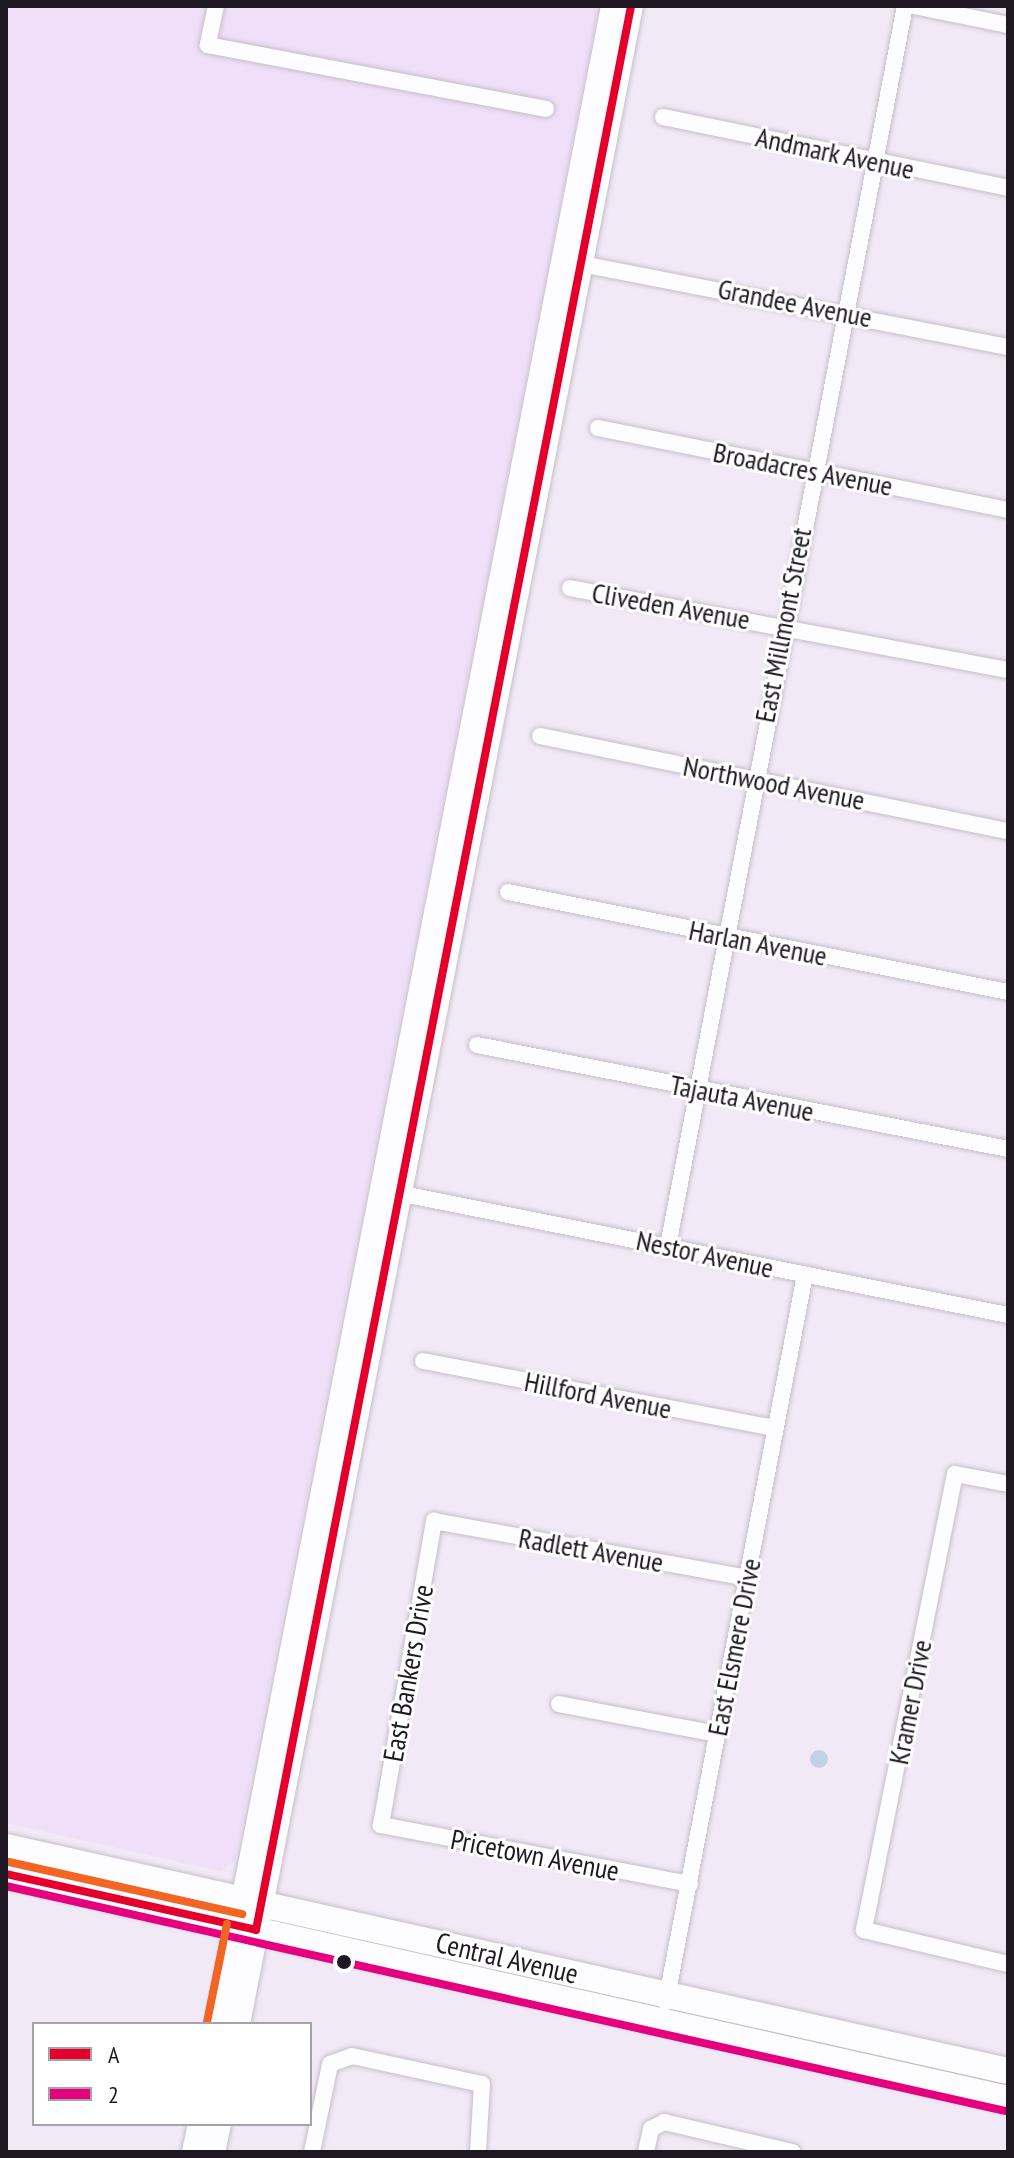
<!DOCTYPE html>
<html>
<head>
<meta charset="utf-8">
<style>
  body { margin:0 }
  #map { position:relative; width:1014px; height:2158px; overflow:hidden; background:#f2e9f6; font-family:"PT Sans Narrow",sans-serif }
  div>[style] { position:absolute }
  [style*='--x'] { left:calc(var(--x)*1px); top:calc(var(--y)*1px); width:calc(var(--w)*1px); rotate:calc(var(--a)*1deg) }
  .built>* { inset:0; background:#efdff8 }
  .water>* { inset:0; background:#c1d2e6 }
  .round { border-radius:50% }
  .roads { filter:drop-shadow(0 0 2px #c5bec9) drop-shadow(0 0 2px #c5bec9) }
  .street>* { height:16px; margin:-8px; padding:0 8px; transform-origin:8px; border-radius:8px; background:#fdfcfe }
  .secondary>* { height:24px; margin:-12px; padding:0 12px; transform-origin:12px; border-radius:12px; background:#fdfcfe }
  .primary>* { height:26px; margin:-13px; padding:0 13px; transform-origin:13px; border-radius:13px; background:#fdfcfe }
  .bus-1>* { height:8px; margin:-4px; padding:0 4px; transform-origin:4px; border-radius:4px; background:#e4002b }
  .bus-2>* { height:8px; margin:-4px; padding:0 4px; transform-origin:4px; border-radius:4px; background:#e5007d }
  .bus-3>* { height:8px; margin:-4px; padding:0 4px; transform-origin:4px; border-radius:4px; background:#f26522 }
  .dots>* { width:22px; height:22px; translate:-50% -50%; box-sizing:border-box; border:4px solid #fff; border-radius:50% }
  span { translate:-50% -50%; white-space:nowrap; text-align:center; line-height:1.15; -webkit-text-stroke:6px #fff; paint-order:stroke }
  .street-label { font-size:28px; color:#1f1823 }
  .frame { position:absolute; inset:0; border:8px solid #1f1823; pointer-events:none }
  .legend { position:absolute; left:32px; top:2022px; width:280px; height:104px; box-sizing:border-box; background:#fff; border:2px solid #a5a3a7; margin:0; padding:10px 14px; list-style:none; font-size:24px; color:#1f1823 }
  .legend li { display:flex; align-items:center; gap:16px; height:40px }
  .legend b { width:40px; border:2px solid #a5a3a7 }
</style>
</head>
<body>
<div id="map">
  <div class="built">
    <i style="clip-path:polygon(6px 6px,599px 6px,235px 1861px,220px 1871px,6px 1823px)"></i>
  </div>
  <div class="water">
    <i class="round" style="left:810px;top:1750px;width:18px;height:18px"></i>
  </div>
  <div class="roads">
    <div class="street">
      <i style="--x:216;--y:6;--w:40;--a:102"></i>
      <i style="--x:208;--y:45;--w:344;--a:10.7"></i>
      <i style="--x:914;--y:6;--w:96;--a:11.4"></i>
      <i style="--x:663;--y:117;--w:352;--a:11.6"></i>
      <i style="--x:581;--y:264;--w:435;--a:11"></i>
      <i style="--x:598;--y:428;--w:418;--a:11.3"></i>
      <i style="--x:570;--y:588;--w:446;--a:10.6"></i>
      <i style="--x:540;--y:736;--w:478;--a:11.5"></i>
      <i style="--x:508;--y:892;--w:510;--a:11.31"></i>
      <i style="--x:477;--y:1045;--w:541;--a:11.08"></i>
      <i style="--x:403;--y:1194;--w:617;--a:11.31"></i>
      <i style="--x:668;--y:1246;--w:1262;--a:-79.18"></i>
      <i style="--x:423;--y:1361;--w:357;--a:10.8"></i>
      <i style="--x:1008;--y:1484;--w:54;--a:-169.3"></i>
      <i style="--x:955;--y:1474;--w:465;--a:101.3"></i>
      <i style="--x:864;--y:1930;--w:148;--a:13.3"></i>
      <i style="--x:559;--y:1704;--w:162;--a:10.7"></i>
      <i style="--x:690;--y:1884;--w:315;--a:-169.2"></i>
      <i style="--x:381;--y:1825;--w:309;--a:-80.1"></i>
      <i style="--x:434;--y:1521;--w:319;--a:10.3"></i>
      <i style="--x:666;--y:2002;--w:740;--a:-79.18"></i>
      <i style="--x:312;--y:2152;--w:90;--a:-78.4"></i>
      <i style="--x:330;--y:2064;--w:23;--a:-20"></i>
      <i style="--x:352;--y:2056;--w:133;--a:12.2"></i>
      <i style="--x:482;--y:2084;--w:68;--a:93.4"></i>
      <i style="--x:646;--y:2152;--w:24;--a:-78"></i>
      <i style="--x:651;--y:2129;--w:15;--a:-28"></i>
      <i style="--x:664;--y:2122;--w:132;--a:13.1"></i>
    </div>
    <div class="secondary">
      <i style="--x:219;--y:2024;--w:2056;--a:-78.95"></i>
      <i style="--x:238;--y:2024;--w:2056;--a:-78.98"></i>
      <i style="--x:194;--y:2152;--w:29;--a:-78"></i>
      <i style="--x:213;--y:2152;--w:29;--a:-78"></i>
    </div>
    <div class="primary">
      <i style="--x:6;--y:1847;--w:1027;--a:12.6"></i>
      <i style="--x:6;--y:1874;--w:1027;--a:12.66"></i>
    </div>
  </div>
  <div class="bus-1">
    <i style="--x:6;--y:1874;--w:256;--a:12.6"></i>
    <i style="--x:256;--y:1930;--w:1960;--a:-78.97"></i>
  </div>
  <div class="bus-2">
    <i style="--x:6;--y:1886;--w:1024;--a:12.69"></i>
  </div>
  <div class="bus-3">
    <i style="--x:9;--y:1862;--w:239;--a:12.6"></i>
    <i style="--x:207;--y:2022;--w:100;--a:-78.5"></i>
  </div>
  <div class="dots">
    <i style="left:344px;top:1962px;background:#1f1823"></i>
  </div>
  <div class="street-label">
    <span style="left:835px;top:153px;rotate:12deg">Andmark Avenue</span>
    <span style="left:795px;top:303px;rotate:11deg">Grandee Avenue</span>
    <span style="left:803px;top:469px;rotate:11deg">Broadacres Avenue</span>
    <span style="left:671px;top:606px;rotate:10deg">Cliveden Avenue</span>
    <span style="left:783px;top:625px;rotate:-79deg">East Millmont Street</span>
    <span style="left:774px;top:783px;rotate:11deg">Northwood Avenue</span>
    <span style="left:758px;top:943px;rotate:11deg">Harlan Avenue</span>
    <span style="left:742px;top:1098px;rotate:11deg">Tajauta Avenue</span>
    <span style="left:705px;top:1254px;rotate:12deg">Nestor Avenue</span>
    <span style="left:598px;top:1395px;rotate:11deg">Hillford Avenue</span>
    <span style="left:591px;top:1550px;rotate:10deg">Radlett Avenue</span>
    <span style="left:734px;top:1647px;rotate:-79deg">East Elsmere Drive</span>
    <span style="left:408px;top:1673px;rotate:-80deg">East Bankers Drive</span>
    <span style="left:910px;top:1702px;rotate:-79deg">Kramer Drive</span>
    <span style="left:535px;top:1855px;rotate:11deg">Pricetown Avenue</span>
    <span style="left:507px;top:1958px;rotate:13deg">Central Avenue</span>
  </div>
  <div class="frame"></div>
  <ul class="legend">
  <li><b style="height:10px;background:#e4002b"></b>A</li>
  <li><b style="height:10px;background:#e5007d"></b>2</li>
  </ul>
</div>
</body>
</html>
